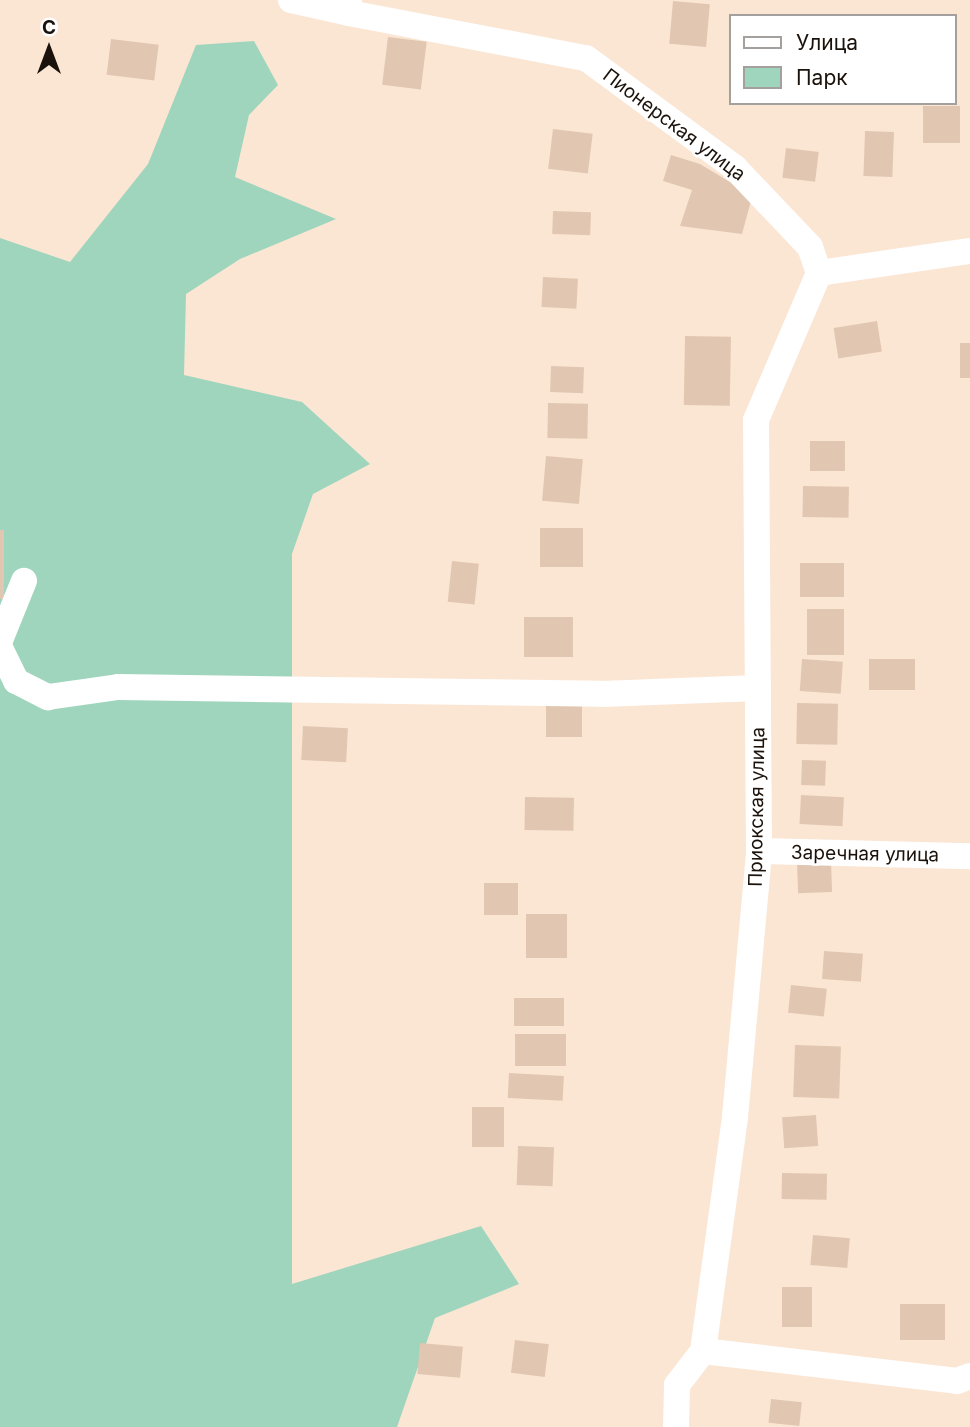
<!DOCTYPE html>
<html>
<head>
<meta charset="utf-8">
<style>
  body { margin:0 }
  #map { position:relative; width:970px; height:1427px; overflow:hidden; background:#fbe6d4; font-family:Inter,sans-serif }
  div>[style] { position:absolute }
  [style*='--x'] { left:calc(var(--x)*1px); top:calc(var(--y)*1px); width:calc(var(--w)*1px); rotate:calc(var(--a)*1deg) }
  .green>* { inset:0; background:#9fd5bc }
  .building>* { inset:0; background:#e1c7b1; transform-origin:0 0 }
  .minor>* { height:26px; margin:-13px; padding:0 13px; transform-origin:13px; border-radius:13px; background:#fff }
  span { translate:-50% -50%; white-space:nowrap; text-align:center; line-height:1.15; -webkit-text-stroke:5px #fff; paint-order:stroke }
  .street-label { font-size:19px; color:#1b120b }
  .legend { position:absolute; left:729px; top:14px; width:228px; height:91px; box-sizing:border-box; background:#fff; border:2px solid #a4a09d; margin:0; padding:9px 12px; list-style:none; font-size:21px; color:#1b120b }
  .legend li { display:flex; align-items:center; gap:14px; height:35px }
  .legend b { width:35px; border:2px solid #a4a09d }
  .north { position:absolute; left:14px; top:14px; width:70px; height:70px; -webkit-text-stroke:5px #fff; paint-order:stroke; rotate:0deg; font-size:19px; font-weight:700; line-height:28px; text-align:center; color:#1b120b }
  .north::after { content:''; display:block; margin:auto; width:24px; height:32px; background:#1b120b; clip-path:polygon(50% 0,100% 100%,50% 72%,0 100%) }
</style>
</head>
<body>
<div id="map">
  <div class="green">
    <i style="clip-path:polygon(254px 41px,278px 85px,249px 115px,235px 177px,336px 219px,240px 259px,186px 294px,184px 375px,302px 402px,370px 464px,313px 494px,292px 554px,292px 1284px,481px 1226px,519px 1284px,435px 1318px,397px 1427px,0 1427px,0 238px,70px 262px,148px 164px,196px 45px)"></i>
  </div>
  <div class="building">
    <i style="left:673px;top:1px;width:37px;height:43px;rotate:5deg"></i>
    <i style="left:388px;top:37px;width:39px;height:48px;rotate:7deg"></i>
    <i style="left:111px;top:39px;width:48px;height:36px;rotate:7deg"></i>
    <i style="left:923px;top:106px;width:37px;height:37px"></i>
    <i style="left:553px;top:129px;width:40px;height:40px;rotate:7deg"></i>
    <i style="left:865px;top:131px;width:29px;height:45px;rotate:2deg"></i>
    <i style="left:786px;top:148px;width:33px;height:30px;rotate:7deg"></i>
    <i style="clip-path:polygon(671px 155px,700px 164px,735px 185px,751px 201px,742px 234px,680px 226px,692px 190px,663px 181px)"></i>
    <i style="left:553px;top:211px;width:38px;height:23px;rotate:2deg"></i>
    <i style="left:543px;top:277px;width:35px;height:30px;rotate:3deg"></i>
    <i style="left:877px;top:321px;width:31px;height:44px;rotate:81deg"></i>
    <i style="left:685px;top:336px;width:46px;height:69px;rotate:1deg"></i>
    <i style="left:960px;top:343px;width:10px;height:35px"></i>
    <i style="left:551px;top:366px;width:33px;height:26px;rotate:2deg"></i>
    <i style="left:548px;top:403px;width:40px;height:35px;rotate:1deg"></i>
    <i style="left:810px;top:441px;width:35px;height:30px"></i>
    <i style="left:546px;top:456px;width:37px;height:45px;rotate:5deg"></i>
    <i style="left:803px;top:486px;width:46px;height:31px;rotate:1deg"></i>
    <i style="left:540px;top:528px;width:43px;height:39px"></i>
    <i style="left:0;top:530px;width:4px;height:69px"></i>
    <i style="left:452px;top:561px;width:27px;height:41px;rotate:6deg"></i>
    <i style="left:800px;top:563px;width:44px;height:34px"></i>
    <i style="left:807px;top:609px;width:37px;height:46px"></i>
    <i style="left:524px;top:617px;width:49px;height:40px"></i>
    <i style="left:802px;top:659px;width:41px;height:32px;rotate:4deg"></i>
    <i style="left:869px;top:659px;width:46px;height:31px"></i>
    <i style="left:546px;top:702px;width:36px;height:35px"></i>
    <i style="left:797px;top:703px;width:41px;height:41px;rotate:1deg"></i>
    <i style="left:303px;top:726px;width:45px;height:34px;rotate:3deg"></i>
    <i style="left:802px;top:760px;width:24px;height:25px;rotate:2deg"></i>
    <i style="left:801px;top:795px;width:43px;height:29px;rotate:3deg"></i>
    <i style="left:525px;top:797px;width:49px;height:33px;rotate:1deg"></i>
    <i style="left:831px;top:861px;width:31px;height:34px;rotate:88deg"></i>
    <i style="left:484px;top:883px;width:34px;height:32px"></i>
    <i style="left:526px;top:914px;width:41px;height:44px"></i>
    <i style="left:824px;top:951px;width:39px;height:28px;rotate:4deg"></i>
    <i style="left:791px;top:985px;width:36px;height:28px;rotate:6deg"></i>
    <i style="left:514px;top:998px;width:50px;height:28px"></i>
    <i style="left:515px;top:1034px;width:51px;height:32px"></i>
    <i style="left:795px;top:1045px;width:46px;height:52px;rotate:2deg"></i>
    <i style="left:509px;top:1073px;width:55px;height:25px;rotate:3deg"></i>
    <i style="left:472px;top:1107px;width:32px;height:40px"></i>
    <i style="left:816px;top:1115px;width:31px;height:34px;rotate:86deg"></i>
    <i style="left:518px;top:1146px;width:36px;height:39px;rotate:2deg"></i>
    <i style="left:782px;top:1173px;width:45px;height:26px;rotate:1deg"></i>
    <i style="left:813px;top:1235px;width:37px;height:30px;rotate:5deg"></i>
    <i style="left:782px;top:1287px;width:30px;height:40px"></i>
    <i style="left:900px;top:1304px;width:45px;height:36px"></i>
    <i style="left:515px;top:1340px;width:34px;height:33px;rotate:7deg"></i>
    <i style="left:420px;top:1343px;width:43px;height:31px;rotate:5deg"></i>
    <i style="left:771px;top:1399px;width:31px;height:24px;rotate:6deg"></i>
  </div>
  <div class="minor">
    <i style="--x:291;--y:0;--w:59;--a:12.6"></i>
    <i style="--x:349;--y:0;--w:13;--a:90"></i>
    <i style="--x:349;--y:13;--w:241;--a:10.8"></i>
    <i style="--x:586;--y:58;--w:185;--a:36.4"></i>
    <i style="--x:735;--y:168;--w:109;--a:46.5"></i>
    <i style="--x:810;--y:247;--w:28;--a:71"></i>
    <i style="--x:819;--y:273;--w:153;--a:-8.3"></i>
    <i style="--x:0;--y:640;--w:64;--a:-67.9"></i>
    <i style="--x:0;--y:648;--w:37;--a:64"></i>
    <i style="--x:16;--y:681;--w:36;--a:27"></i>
    <i style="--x:48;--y:697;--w:71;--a:-8.1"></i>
    <i style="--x:118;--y:687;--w:484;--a:0.8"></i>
    <i style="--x:602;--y:694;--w:156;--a:-2.2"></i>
    <i style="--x:759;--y:851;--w:211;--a:1.4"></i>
    <i style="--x:703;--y:1351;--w:256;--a:6.7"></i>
    <i style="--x:957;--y:1381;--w:14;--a:-21"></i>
    <i style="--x:676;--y:1427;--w:42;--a:-88.6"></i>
    <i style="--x:677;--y:1385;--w:43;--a:-52.6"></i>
    <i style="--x:703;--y:1351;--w:236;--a:-82.2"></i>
    <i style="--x:735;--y:1117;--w:267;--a:-84.8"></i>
    <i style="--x:759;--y:851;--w:431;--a:-90.4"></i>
    <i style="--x:756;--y:420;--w:160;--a:-66.8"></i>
  </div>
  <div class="street-label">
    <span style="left:674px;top:125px;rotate:37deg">Пионерская улица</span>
    <span style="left:757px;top:807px;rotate:-89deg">Приокская улица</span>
    <span style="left:865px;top:854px;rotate:1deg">Заречная улица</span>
  </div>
  <ul class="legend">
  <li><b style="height:9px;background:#fff"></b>Улица</li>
  <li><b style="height:19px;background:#9fd5bc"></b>Парк</li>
  </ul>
  <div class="north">С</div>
</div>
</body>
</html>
